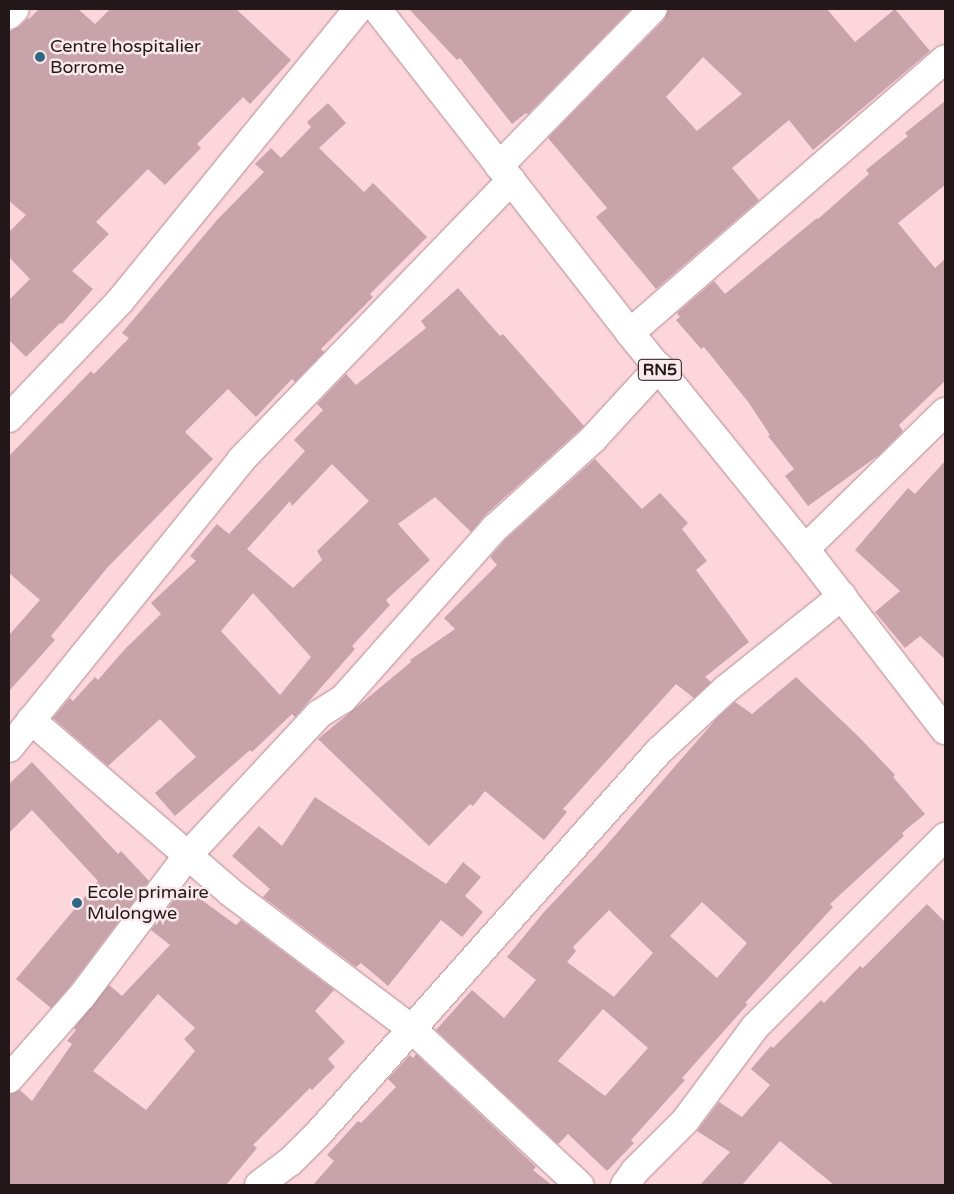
<!DOCTYPE html>
<html>
<head>
<meta charset="utf-8">
<style>
  body { margin:0 }
  #map { position:relative; width:954px; height:1194px; overflow:hidden; background:#fdd6dc; font-family:"Varela Round",sans-serif }
  div>[style] { position:absolute }
  [style*='--x'] { left:calc(var(--x)*1px); top:calc(var(--y)*1px); width:calc(var(--w)*1px); rotate:calc(var(--a)*1deg) }
  .building>* { inset:0; background:#c8a3a9 }
  .roads { filter:drop-shadow(0 0 1px #b08b91) drop-shadow(0 0 1px #b08b91) }
  .minor>* { height:28px; margin:-14px; padding:0 14px; transform-origin:14px; border-radius:14px; background:#fff }
  .trunk>* { height:28px; margin:-14px; padding:0 14px; transform-origin:14px; border-radius:14px; background:#fff }
  .dots>* { width:14px; height:14px; translate:-50% -50%; box-sizing:border-box; border:2px solid #faeaec; border-radius:50% }
  span { translate:-50% -50%; white-space:nowrap; text-align:center; line-height:1.15; -webkit-text-stroke:5px #faeaec; paint-order:stroke }
  .shield-label span { padding:1px 4px; background:#faeaec; border:1px solid; border-radius:4px; -webkit-text-stroke-width:0 }
  .shield-label { font-size:16px; color:#241719; font-weight:700 }
  .poi-label { font-size:18px; color:#241719 }
  .left { translate:0 -50%; text-align:left }
  .frame { position:absolute; inset:0; border:10px solid #241719; pointer-events:none }
</style>
</head>
<body>
<div id="map">
  <div class="building">
    <i style="clip-path:polygon(39px 9px,78px 9px,95px 24px,110px 9px,236px 9px,291px 60px,250px 104px,243px 97px,197px 144px,201px 148px,165px 185px,148px 169px,96px 222px,109px 234px,72px 271px,93px 289px,62px 324px,60px 323px,26px 357px,9px 340px,9px 300px,30px 279px,9px 257px,9px 232px,26px 215px,9px 201px,9px 32px,20px 26px,28px 18px,29px 19px)"></i>
    <i style="clip-path:polygon(409px 9px,631px 9px,528px 114px,526px 113px,512px 124px,460px 58px,457px 60px)"></i>
    <i style="clip-path:polygon(evenodd,668px 9px,827px 9px,855px 42px,895px 9px,930px 51px,813px 150px,789px 120px,732px 168px,759px 200px,656px 289px,596px 217px,607px 208px,548px 138px,664px 20px,668px 9px,703px 57px,742px 94px,697px 131px,666px 97px,703px 57px)"></i>
    <i style="clip-path:polygon(945px 101px,945px 185px,898px 223px,935px 268px,945px 259px,945px 381px,899px 425px,903px 431px,879px 455px,808px 506px,785px 476px,794px 469px,768px 436px,770px 435px,749px 403px,704px 347px,701px 349px,676px 320px,680px 317px,677px 313px,714px 281px,725px 294px,817px 218px,818px 219px,869px 174px,866px 170px,908px 136px,905px 133px)"></i>
    <i style="clip-path:polygon(328px 103px,346px 123px,319px 148px,364px 192px,373px 183px,427px 237px,370px 294px,373px 297px,321px 349px,324px 352px,295px 382px,292px 379px,256px 417px,228px 389px,185px 432px,213px 459px,107px 568px,51px 636px,55px 640px,9px 691px,9px 635px,40px 600px,9px 573px,9px 456px,91px 371px,94px 374px,129px 338px,122px 333px,217px 220px,264px 172px,255px 164px,271px 148px,281px 158px,311px 127px,307px 122px)"></i>
    <i style="clip-path:polygon(evenodd,458px 288px,500px 336px,503px 334px,584px 426px,484px 516px,471px 532px,435px 497px,398px 524px,430px 560px,386px 600px,390px 605px,352px 646px,355px 649px,295px 717px,292px 714px,252px 752px,250px 750px,175px 816px,155px 793px,196px 757px,160px 719px,108px 766px,53px 718px,70px 698px,73px 701px,95px 677px,98px 680px,125px 649px,161px 614px,151px 603px,196px 561px,190px 556px,217px 524px,229px 534px,305px 451px,294px 440px,323px 410px,317px 404px,346px 374px,356px 385px,426px 328px,421px 321px,458px 288px,332px 464px,369px 501px,317px 551px,322px 560px,293px 588px,247px 549px,290px 501px,292px 506px,332px 464px,458px 288px,253px 593px,311px 657px,280px 695px,221px 631px,253px 593px)"></i>
    <i style="clip-path:polygon(595px 459px,642px 509px,660px 493px,688px 523px,682px 529px,707px 561px,696px 570px,749px 642px,705px 677px,711px 682px,694px 698px,676px 684px,563px 809px,567px 812px,544px 840px,485px 791px,473px 806px,470px 804px,429px 846px,318px 739px,411px 662px,410px 660px,455px 629px,444px 618px,497px 565px,490px 557px,506px 539px)"></i>
    <i style="clip-path:polygon(945px 461px,945px 659px,920px 636px,905px 648px,875px 612px,900px 591px,855px 550px,908px 488px,915px 494px)"></i>
    <i style="clip-path:polygon(evenodd,796px 677px,860px 738px,895px 775px,893px 777px,925px 814px,902px 833px,904px 836px,830px 904px,833px 907px,745px 1003px,748px 1004px,682px 1078px,685px 1080px,631px 1140px,634px 1143px,607px 1171px,568px 1134px,558px 1144px,436px 1030px,472px 990px,504px 1018px,536px 980px,507px 957px,544px 912px,597px 856px,717px 718px,735px 702px,752px 714px,796px 677px,702px 902px,747px 943px,717px 978px,670px 936px,702px 902px,796px 677px,609px 910px,653px 953px,612px 999px,614px 997px,567px 962px,576px 951px,573px 947px,609px 910px,796px 677px,603px 1009px,648px 1048px,605px 1096px,558px 1061px,603px 1009px)"></i>
    <i style="clip-path:polygon(32px 762px,118px 854px,121px 851px,149px 881px,70px 986px,51px 1008px,16px 979px,98px 881px,32px 810px,9px 833px,9px 784px)"></i>
    <i style="clip-path:polygon(315px 797px,446px 884px,463px 862px,481px 877px,465px 896px,483px 912px,462px 937px,441px 920px,388px 986px,361px 963px,356px 967px,263px 897px,270px 889px,232px 856px,259px 826px,282px 846px)"></i>
    <i style="clip-path:polygon(evenodd,184px 887px,236px 925px,241px 920px,334px 990px,315px 1011px,345px 1042px,328px 1059px,335px 1067px,312px 1090px,310px 1088px,253px 1145px,257px 1148px,226px 1185px,9px 1185px,9px 1094px,20px 1090px,32px 1101px,72px 1044px,67px 1041px,76px 1030px,74px 1028px,109px 985px,122px 996px,170px 945px,151px 930px,184px 887px,158px 994px,195px 1028px,184px 1039px,195px 1051px,146px 1110px,93px 1071px,158px 994px)"></i>
    <i style="clip-path:polygon(927px 904px,945px 922px,945px 1185px,834px 1185px,780px 1141px,742px 1185px,700px 1185px,730px 1152px,697px 1131px,719px 1102px,742px 1117px,770px 1085px,751px 1069px,771px 1046px,773px 1048px,821px 1000px,824px 1003px,860px 966px,863px 968px)"></i>
    <i style="clip-path:polygon(416px 1054px,536px 1167px,533px 1170px,552px 1185px,313px 1185px,334px 1161px,327px 1155px,358px 1121px,361px 1123px,396px 1087px,388px 1079px,410px 1055px,413px 1058px)"></i>
  </div>
  <div class="roads">
    <div class="minor">
      <i style="--x:9;--y:15;--w:8;--a:-45"></i>
      <i style="--x:499;--y:166;--w:220;--a:-45.6"></i>
      <i style="--x:630;--y:333;--w:417;--a:-41"></i>
      <i style="--x:9;--y:418;--w:161;--a:-46.5"></i>
      <i style="--x:120;--y:301;--w:377;--a:-50.8"></i>
      <i style="--x:805;--y:549;--w:196;--a:-44.4"></i>
      <i style="--x:31;--y:720;--w:263;--a:40.8"></i>
      <i style="--x:230;--y:892;--w:228;--a:37"></i>
      <i style="--x:412;--y:1029;--w:229;--a:43"></i>
      <i style="--x:9;--y:748;--w:370;--a:-51.1"></i>
      <i style="--x:241;--y:460;--w:389;--a:-46"></i>
      <i style="--x:9;--y:1079;--w:111;--a:-48.7"></i>
      <i style="--x:82;--y:996;--w:176;--a:-53.1"></i>
      <i style="--x:188;--y:855;--w:192;--a:-47.1"></i>
      <i style="--x:319;--y:714;--w:28;--a:-32"></i>
      <i style="--x:343;--y:699;--w:229;--a:-48.4"></i>
      <i style="--x:495;--y:528;--w:132;--a:-42.2"></i>
      <i style="--x:593;--y:439;--w:98;--a:-47.5"></i>
      <i style="--x:259;--y:1185;--w:39;--a:-37"></i>
      <i style="--x:290;--y:1162;--w:41;--a:-45"></i>
      <i style="--x:319;--y:1133;--w:511;--a:-48.33"></i>
      <i style="--x:659;--y:751;--w:91;--a:-42.8"></i>
      <i style="--x:726;--y:689;--w:149;--a:-38.7"></i>
      <i style="--x:625;--y:1185;--w:17;--a:-54"></i>
      <i style="--x:635;--y:1171;--w:71;--a:-45"></i>
      <i style="--x:685;--y:1121;--w:117;--a:-53.3"></i>
      <i style="--x:755;--y:1027;--w:269;--a:-45"></i>
    </div>
    <div class="trunk">
      <i style="--x:377;--y:9;--w:411;--a:52"></i>
      <i style="--x:630;--y:333;--w:278;--a:51"></i>
      <i style="--x:805;--y:549;--w:229;--a:52.3"></i>
    </div>
  </div>
  <div class="dots">
    <i style="left:40px;top:57px;background:#316782"></i>
    <i style="left:77px;top:903px;background:#316782"></i>
  </div>
  <div class="shield-label">
    <span style="left:660px;top:370px">RN5</span>
  </div>
  <div class="poi-label">
    <span class="left" style="left:50px;top:57px">Centre hospitalier<br>Borrome</span>
    <span class="left" style="left:87px;top:903px">Ecole primaire<br>Mulongwe</span>
  </div>
  <div class="frame"></div>
</div>
</body>
</html>
